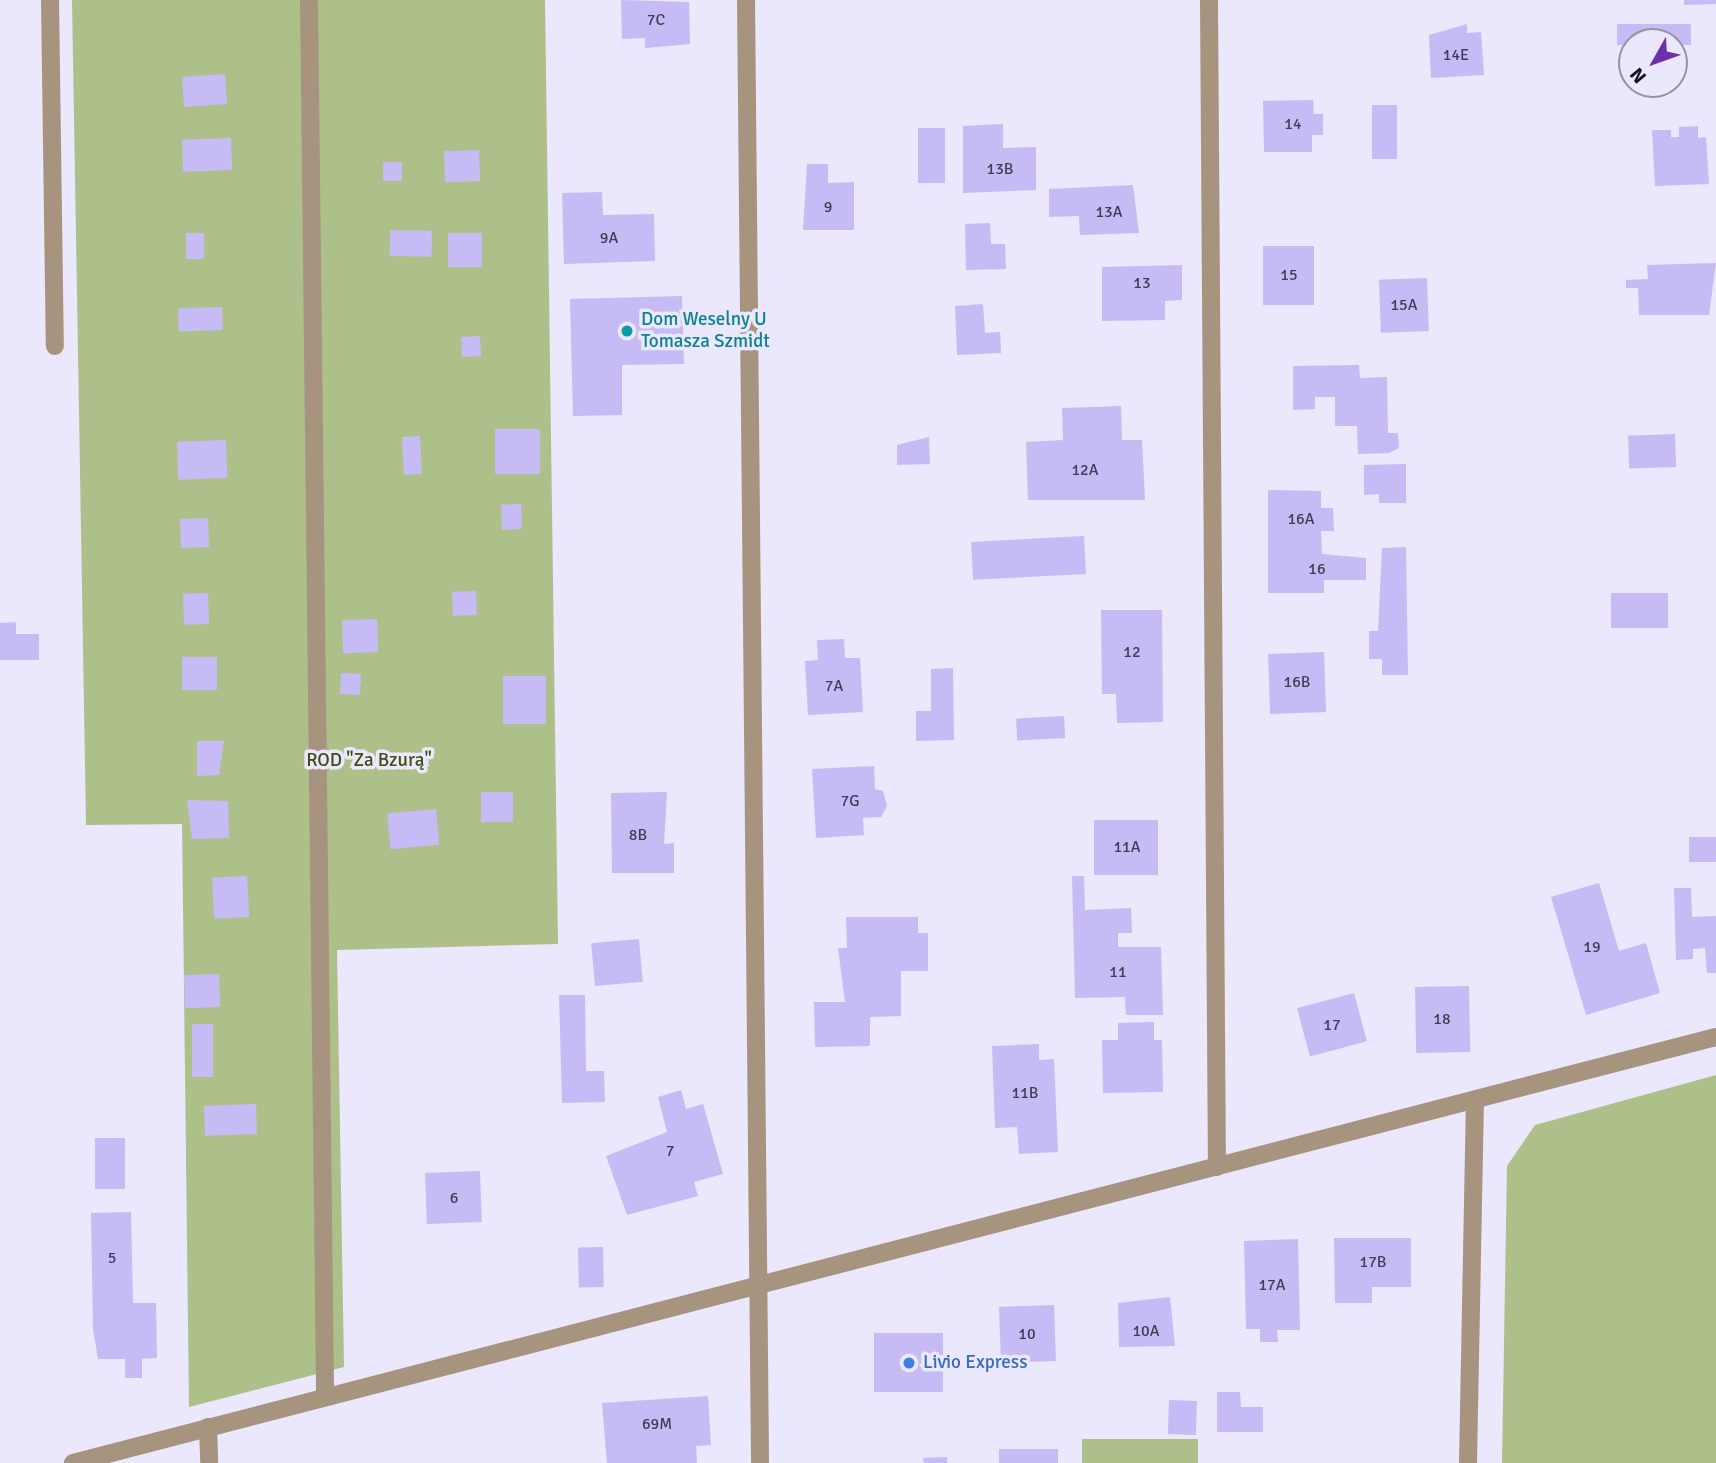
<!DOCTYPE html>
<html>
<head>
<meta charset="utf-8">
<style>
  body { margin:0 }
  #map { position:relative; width:1716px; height:1463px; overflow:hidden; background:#ebe7fc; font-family:Signika,sans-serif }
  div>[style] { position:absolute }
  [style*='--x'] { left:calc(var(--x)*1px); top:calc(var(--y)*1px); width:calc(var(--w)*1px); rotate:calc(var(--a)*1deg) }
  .green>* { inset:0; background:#adc08a; transform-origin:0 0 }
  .building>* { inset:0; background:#c6bbf5; transform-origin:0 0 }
  .minor>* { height:18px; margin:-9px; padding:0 9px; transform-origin:9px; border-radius:9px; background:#a6947f }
  .dots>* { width:19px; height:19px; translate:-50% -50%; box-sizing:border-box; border:4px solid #ebe7fc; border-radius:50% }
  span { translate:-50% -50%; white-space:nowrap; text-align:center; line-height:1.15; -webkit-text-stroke:7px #ebe7fc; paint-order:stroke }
  .number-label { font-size:16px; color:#413c54 }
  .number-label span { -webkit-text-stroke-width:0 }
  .culture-label { font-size:19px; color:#0d838f }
  .left { translate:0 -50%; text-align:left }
  .park-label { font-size:19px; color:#3d4f0e }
  .shop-label { font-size:19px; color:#366cbe }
  .north { position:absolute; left:1618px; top:28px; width:70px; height:70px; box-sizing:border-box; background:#ebe7fc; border:2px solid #9592a3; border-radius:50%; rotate:230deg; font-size:19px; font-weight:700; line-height:28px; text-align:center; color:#15121e }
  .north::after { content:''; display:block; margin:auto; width:24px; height:32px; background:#6a32a8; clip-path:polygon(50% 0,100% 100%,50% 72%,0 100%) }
</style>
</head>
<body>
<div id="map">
  <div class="green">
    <i style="clip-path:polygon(72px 0,545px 0,558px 944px,337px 950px,344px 1367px,189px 1407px,182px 824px,86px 825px)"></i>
    <i style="clip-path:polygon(1716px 1075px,1716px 1463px,1502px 1463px,1507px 1166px,1535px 1125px)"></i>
    <i style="left:1082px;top:1439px;width:116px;height:24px"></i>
  </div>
  <div class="building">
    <i style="clip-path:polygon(621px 0,689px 2px,690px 44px,645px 48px,645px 38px,622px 39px)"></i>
    <i style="clip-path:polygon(1684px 0,1716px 0,1716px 4px,1684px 5px)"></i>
    <i style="clip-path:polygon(1467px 24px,1467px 33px,1481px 32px,1484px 75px,1431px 78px,1429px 35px)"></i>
    <i style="left:1691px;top:24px;width:21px;height:74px;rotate:90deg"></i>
    <i style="left:225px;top:74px;width:30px;height:43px;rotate:86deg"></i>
    <i style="clip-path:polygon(1313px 100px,1314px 114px,1323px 114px,1323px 135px,1312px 135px,1312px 152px,1264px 152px,1263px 101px)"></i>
    <i style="left:1372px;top:105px;width:25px;height:54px"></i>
    <i style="clip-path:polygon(1003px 124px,1003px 148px,1036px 147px,1036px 190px,963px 193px,963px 126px)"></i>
    <i style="clip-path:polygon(1698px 126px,1698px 138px,1706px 137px,1709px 184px,1655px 186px,1652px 130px,1671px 130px,1671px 137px,1679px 137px,1679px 127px)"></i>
    <i style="left:918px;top:128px;width:27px;height:55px"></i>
    <i style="left:231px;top:138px;width:32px;height:49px;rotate:88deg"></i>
    <i style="left:479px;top:150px;width:31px;height:35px;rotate:88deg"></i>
    <i style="left:383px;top:162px;width:19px;height:19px"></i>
    <i style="clip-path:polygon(807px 164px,828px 164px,828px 183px,854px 182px,854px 230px,803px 230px)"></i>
    <i style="clip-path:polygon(1133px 185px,1139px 233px,1080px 235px,1079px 216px,1049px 217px,1049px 189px)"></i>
    <i style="clip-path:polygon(602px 192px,603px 215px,654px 214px,655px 261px,564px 264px,562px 193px)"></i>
    <i style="clip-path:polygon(990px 223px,991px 244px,1005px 244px,1006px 269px,966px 270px,965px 224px)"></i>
    <i style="left:390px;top:230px;width:42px;height:26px;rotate:1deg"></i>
    <i style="left:186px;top:233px;width:18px;height:26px"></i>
    <i style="left:482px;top:233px;width:34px;height:34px;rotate:90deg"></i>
    <i style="left:1263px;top:246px;width:51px;height:59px"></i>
    <i style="clip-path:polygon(1716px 263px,1709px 315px,1639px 315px,1638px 288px,1626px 288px,1626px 280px,1648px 279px,1647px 265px)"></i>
    <i style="clip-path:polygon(1182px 265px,1182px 300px,1165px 301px,1165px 320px,1102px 321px,1102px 267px)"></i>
    <i style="left:1427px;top:278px;width:53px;height:48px;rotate:88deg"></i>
    <i style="clip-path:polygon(682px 296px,684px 364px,622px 365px,622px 415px,573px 416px,570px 299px)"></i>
    <i style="clip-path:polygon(983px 304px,985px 333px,1000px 332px,1001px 353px,957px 355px,955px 306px)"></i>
    <i style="left:222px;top:307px;width:23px;height:44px;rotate:88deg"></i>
    <i style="left:480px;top:336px;width:20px;height:19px;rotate:87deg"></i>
    <i style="clip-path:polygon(1359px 365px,1360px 378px,1387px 377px,1388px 433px,1398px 433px,1399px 448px,1389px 453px,1358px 454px,1357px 426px,1335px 426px,1335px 397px,1315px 397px,1315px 409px,1293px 410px,1293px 366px)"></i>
    <i style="clip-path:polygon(1121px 406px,1122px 440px,1142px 440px,1145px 500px,1028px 500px,1026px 442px,1063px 440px,1062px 408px)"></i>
    <i style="left:495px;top:429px;width:45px;height:45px"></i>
    <i style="left:1675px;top:434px;width:33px;height:47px;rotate:88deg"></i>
    <i style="left:420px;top:436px;width:38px;height:18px;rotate:87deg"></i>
    <i style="clip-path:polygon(929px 437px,930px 464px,897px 465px,897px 445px)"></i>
    <i style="left:226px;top:440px;width:38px;height:49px;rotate:88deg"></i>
    <i style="clip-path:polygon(1406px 464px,1406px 503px,1379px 503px,1379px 494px,1364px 495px,1364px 465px)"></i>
    <i style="clip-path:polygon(1268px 490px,1321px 491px,1321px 508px,1333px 508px,1334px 531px,1321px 531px,1322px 554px,1366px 558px,1366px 580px,1324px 580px,1324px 593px,1268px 593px)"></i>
    <i style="left:521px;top:504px;width:25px;height:20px;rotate:88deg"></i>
    <i style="left:208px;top:518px;width:29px;height:28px;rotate:88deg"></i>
    <i style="left:1084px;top:536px;width:38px;height:113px;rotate:87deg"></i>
    <i style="clip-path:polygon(1406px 547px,1408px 675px,1382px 675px,1382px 659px,1369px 659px,1369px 631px,1378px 631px,1382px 548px)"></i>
    <i style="left:476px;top:591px;width:24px;height:24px;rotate:88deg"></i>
    <i style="left:208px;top:593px;width:31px;height:25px;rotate:88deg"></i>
    <i style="left:1668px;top:593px;width:35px;height:57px;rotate:90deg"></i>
    <i style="clip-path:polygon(1101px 610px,1162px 610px,1163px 722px,1117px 723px,1116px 694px,1102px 694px)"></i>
    <i style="left:377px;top:619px;width:33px;height:35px;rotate:88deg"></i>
    <i style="clip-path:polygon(16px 622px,16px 634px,39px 634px,39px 660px,0 660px,0 623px)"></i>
    <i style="clip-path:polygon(844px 639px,845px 658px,860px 658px,863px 712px,808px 715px,805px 661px,818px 660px,817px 640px)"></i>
    <i style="left:1324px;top:652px;width:60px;height:56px;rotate:88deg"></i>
    <i style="left:182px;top:657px;width:35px;height:33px"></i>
    <i style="clip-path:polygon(953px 668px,954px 740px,916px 741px,916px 711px,931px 711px,931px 669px)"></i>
    <i style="left:341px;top:673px;width:20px;height:21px;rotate:3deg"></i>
    <i style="left:503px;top:676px;width:43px;height:48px"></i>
    <i style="left:1064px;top:716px;width:22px;height:48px;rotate:87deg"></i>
    <i style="clip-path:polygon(197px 741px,224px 741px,219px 775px,197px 776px)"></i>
    <i style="clip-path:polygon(874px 766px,875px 789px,883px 791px,887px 806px,881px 817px,863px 818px,864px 835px,816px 838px,812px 769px)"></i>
    <i style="left:513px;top:792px;width:30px;height:32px;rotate:90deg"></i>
    <i style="clip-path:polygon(667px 792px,664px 844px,674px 843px,674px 873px,612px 873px,611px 793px)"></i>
    <i style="clip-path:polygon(187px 800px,228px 801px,229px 838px,192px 839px)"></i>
    <i style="left:436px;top:809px;width:36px;height:49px;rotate:85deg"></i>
    <i style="left:1094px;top:820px;width:64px;height:55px"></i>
    <i style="left:1689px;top:837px;width:27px;height:25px"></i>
    <i style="left:247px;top:876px;width:41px;height:35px;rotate:87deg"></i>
    <i style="clip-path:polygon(1072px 876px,1084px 876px,1085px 910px,1131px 908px,1132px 933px,1118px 933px,1118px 947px,1161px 947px,1163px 1015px,1126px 1015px,1125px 997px,1075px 998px)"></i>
    <i style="clip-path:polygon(1599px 883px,1619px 951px,1646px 943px,1660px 993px,1586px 1015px,1551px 897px)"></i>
    <i style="clip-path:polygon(1674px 888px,1691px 888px,1692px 917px,1716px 916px,1716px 973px,1707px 973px,1705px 948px,1693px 949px,1693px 959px,1676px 960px)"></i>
    <i style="clip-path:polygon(846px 917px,918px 917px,918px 933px,928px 933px,928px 971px,901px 971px,901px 1016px,870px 1017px,870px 1046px,815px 1047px,814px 1002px,845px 1002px,838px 948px,847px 948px)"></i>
    <i style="left:639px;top:939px;width:43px;height:48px;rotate:85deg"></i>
    <i style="left:219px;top:974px;width:33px;height:35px;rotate:88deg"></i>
    <i style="left:1469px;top:986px;width:66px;height:54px;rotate:89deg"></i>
    <i style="left:1354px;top:993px;width:50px;height:59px;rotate:75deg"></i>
    <i style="clip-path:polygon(559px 995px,585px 995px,586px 1071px,604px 1071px,605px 1102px,562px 1103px)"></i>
    <i style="clip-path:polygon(1154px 1022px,1154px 1040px,1162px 1040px,1163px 1092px,1103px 1093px,1102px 1040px,1118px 1040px,1118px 1023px)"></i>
    <i style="left:192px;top:1024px;width:21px;height:53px"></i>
    <i style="clip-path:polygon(1039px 1044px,1039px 1060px,1054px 1059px,1058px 1152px,1019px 1154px,1017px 1127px,995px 1128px,992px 1046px)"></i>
    <i style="clip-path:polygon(681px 1090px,686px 1109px,703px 1104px,723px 1174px,694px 1182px,698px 1196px,627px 1215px,606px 1156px,667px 1132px,658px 1097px)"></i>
    <i style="left:256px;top:1104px;width:30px;height:52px;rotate:88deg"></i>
    <i style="left:95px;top:1138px;width:30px;height:51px"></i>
    <i style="left:480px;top:1171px;width:51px;height:55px;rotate:88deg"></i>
    <i style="clip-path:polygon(131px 1212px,133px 1303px,156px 1303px,157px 1358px,142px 1359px,142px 1378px,125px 1378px,125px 1359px,98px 1359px,93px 1329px,91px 1213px)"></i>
    <i style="clip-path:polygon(1334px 1238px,1411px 1238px,1411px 1287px,1372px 1287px,1372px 1303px,1335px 1303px)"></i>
    <i style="clip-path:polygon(1298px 1239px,1300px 1330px,1277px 1330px,1278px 1342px,1260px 1342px,1260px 1329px,1246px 1329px,1244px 1241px)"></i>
    <i style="left:603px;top:1247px;width:40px;height:25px;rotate:89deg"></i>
    <i style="clip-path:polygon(1170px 1297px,1175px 1346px,1119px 1347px,1118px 1303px)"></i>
    <i style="left:1054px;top:1305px;width:56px;height:55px;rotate:88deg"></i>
    <i style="left:874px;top:1333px;width:69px;height:59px"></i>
    <i style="clip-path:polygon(1217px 1392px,1240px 1392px,1241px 1407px,1263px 1407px,1263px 1432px,1217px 1432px)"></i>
    <i style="clip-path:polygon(708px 1396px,711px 1445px,696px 1446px,697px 1463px,607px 1463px,602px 1403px)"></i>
    <i style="left:1169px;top:1400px;width:28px;height:34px;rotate:2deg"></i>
    <i style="left:999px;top:1449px;width:59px;height:14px"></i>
    <i style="clip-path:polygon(947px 1457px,947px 1463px,924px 1463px,923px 1458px)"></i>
  </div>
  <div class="minor">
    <i style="--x:50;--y:0;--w:346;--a:89.2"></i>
    <i style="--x:309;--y:0;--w:1395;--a:89.34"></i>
    <i style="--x:746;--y:0;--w:1463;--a:89.45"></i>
    <i style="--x:1209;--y:0;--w:1167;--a:89.61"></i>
    <i style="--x:208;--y:1427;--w:36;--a:88"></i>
    <i style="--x:73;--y:1463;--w:1697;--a:-14.54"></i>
    <i style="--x:1468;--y:1463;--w:363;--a:-88.9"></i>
  </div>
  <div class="dots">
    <i style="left:627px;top:331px;background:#0f9aa8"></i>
    <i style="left:909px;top:1363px;background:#3f7fe0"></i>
  </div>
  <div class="number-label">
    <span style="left:656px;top:20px">7C</span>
    <span style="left:1456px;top:55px">14E</span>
    <span style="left:1293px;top:124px">14</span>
    <span style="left:1000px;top:169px">13B</span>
    <span style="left:828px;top:207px">9</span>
    <span style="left:1109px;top:212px">13A</span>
    <span style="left:609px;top:238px">9A</span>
    <span style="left:1289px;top:275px">15</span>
    <span style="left:1142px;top:283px">13</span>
    <span style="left:1404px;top:305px">15A</span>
    <span style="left:1085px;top:470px">12A</span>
    <span style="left:1301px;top:519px">16A</span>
    <span style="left:1317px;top:569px">16</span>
    <span style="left:1132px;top:652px">12</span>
    <span style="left:1297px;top:682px">16B</span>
    <span style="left:834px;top:686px">7A</span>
    <span style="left:850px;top:801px">7G</span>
    <span style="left:638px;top:835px">8B</span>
    <span style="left:1127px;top:847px">11A</span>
    <span style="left:1592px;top:947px">19</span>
    <span style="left:1118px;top:972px">11</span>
    <span style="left:1442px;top:1019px">18</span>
    <span style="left:1332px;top:1025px">17</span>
    <span style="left:1025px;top:1093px">11B</span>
    <span style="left:670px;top:1151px">7</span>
    <span style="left:454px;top:1198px">6</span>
    <span style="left:112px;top:1258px">5</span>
    <span style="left:1373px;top:1262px">17B</span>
    <span style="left:1272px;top:1285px">17A</span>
    <span style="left:1146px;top:1331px">10A</span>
    <span style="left:1027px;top:1334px">10</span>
    <span style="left:657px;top:1424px">69M</span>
  </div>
  <div class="culture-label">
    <span class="left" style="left:641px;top:331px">Dom Weselny U<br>Tomasza Szmidt</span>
  </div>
  <div class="park-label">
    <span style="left:369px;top:761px">ROD "Za Bzurą"</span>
  </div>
  <div class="shop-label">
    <span class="left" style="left:923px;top:1363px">Livio Express</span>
  </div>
  <div class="north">N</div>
</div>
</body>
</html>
